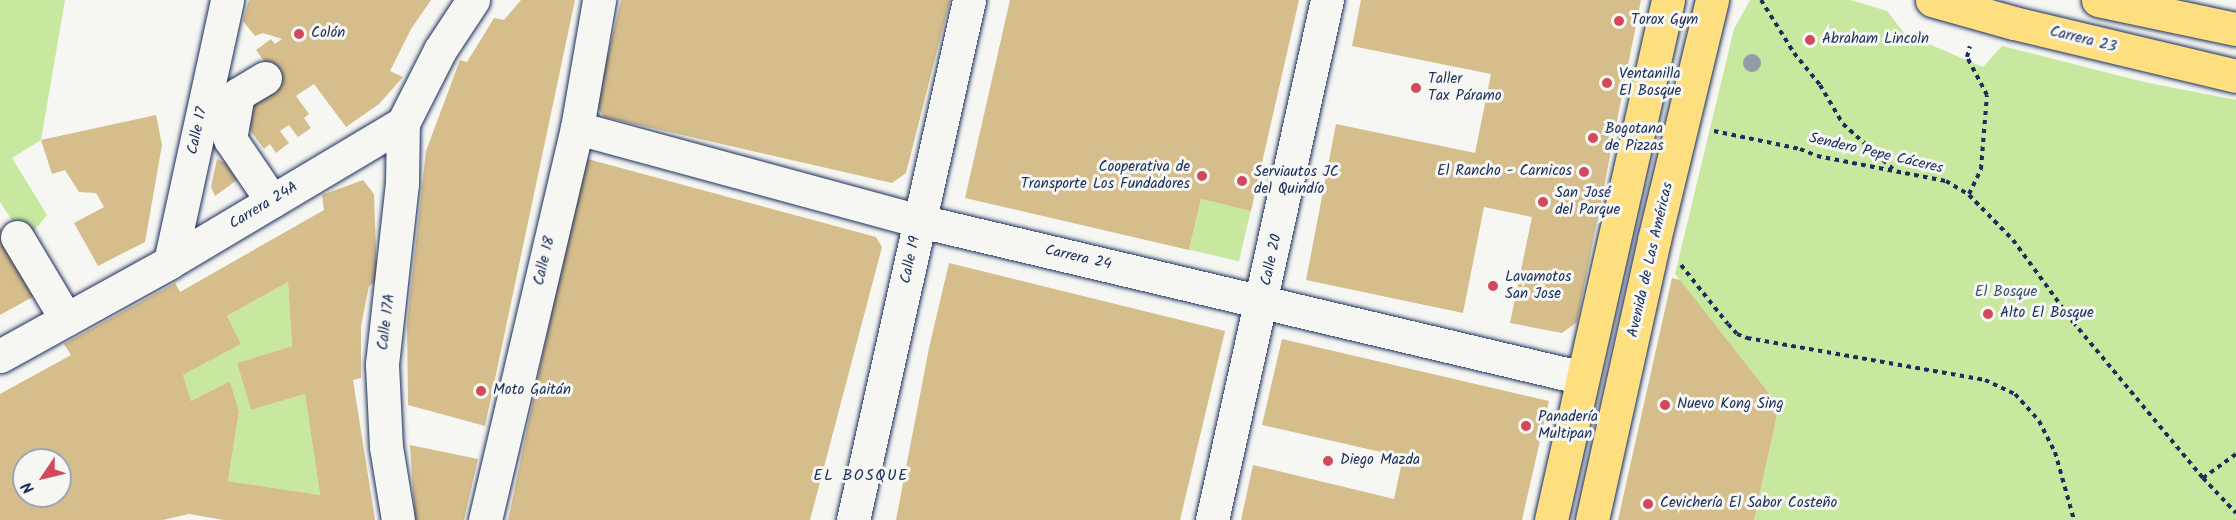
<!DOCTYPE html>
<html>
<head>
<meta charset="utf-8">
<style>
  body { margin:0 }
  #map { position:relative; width:2236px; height:520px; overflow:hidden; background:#f6f6f2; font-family:Kalam,sans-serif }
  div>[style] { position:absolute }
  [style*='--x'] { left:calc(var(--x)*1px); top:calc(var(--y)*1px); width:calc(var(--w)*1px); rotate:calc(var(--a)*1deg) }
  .green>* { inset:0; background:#c8e79f; transform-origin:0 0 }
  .building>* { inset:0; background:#d6bd8c }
  .path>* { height:4px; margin-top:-2px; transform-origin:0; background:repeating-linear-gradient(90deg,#1b2f5e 0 4.5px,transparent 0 9px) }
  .roads { filter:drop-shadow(0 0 2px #1b2f5e) drop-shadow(0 0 2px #1b2f5e) }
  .minor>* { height:33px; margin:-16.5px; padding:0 16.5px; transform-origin:16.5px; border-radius:16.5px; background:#f6f6f2 }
  .major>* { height:33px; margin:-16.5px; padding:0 16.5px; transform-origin:16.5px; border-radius:16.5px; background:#fddf80 }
  .trees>* { width:18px; height:18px; margin:-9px; border-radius:50%; background:#919da8 }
  .dots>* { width:16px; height:16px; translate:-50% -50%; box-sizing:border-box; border:3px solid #f6f6f2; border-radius:50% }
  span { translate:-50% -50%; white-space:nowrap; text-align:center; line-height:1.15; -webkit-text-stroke:6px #f6f6f2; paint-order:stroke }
  .poi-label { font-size:15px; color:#1b2f5e }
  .left { translate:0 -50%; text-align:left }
  .right { translate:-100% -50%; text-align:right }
  .street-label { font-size:15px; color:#1b2f5e }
  .park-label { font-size:15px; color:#3e546b }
  .neighbourhood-label { font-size:16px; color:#1b2f5e; letter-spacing:1.5px }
  .north { position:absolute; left:12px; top:448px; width:60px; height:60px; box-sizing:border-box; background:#f6f6f2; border:2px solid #9ea6b7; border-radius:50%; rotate:235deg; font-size:16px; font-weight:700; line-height:24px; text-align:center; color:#1b2f5e }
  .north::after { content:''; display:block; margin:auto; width:21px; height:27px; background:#d1495b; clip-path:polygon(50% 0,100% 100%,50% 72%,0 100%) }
</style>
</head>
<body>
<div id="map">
  <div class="green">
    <i style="clip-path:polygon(0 0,65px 0,41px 140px,12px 158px,47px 215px,28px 238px,21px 234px,0 202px)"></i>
    <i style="clip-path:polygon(1750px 0,1851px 0,1887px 11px,1905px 34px,1983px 67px,2002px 46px,2144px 82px,2236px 100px,2236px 520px,1754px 520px,1779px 406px,1675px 274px,1734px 29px)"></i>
    <i style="left:1201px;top:199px;width:51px;height:52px;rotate:13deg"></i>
    <i style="clip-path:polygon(288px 282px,292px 346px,237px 363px,251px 410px,305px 394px,320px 495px,228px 481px,239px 411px,230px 381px,191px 401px,183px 375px,241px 344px,227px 316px)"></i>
  </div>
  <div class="building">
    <i style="clip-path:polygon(249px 0,431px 0,411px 29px,390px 71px,403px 77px,379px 104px,346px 127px,314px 84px,296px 96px,309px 114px,304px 118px,311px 128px,298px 137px,289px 125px,280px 131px,289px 143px,276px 153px,270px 144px,264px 149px,242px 119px,241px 103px,276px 78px,256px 50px,271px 39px,275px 44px,282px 39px,263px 33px,255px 36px,243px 21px)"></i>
    <i style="clip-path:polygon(521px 0,575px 0,485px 426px,408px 405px,407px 324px,426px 151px,460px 60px,467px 62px,494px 18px,504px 20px)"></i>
    <i style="clip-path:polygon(621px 0,950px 0,906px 173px,892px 183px,604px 117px,596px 105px)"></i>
    <i style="clip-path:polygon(1010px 0,1299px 0,1251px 211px,1201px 199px,1189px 250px,965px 198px)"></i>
    <i style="clip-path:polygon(1361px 0,1641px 0,1577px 322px,1562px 333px,1510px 323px,1532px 217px,1484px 207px,1463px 313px,1306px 280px,1336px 124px,1475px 153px,1491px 74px,1352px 46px)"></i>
    <i style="clip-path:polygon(156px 115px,162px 145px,145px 242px,98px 266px,74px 223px,104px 207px,96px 193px,79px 192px,65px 170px,52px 174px,41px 140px)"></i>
    <i style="clip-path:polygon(584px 158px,876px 237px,882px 247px,810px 520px,508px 520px)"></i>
    <i style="clip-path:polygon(217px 159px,226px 163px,237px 180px,215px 196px,211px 187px)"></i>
    <i style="clip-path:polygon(evenodd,363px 180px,374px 194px,377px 281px,369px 286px,361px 326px,361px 378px,353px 380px,375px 520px,224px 520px,189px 514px,163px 520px,0 520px,0 394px,71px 355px,64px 344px,175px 283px,180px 292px,324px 210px,322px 195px,363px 180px,288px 282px,292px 346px,237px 363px,251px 410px,305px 394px,320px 495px,228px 481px,239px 411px,230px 381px,191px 401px,183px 375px,241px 344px,227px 316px,288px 282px,363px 180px,24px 460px,60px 460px,60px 496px,24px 496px,24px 460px)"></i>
    <i style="clip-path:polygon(0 227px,40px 293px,0 315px)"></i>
    <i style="clip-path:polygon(949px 263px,1225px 331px,1180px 520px,896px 520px,929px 348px)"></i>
    <i style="clip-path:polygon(1672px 278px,1680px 280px,1779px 406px,1754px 520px,1618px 520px)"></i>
    <i style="clip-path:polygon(1282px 339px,1549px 401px,1522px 520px,1241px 520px,1253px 465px,1394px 499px,1403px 457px,1262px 425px)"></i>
    <i style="clip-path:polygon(410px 445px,478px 459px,464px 520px,415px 520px)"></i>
  </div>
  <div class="path">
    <i style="--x:1761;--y:0;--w:62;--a:58.1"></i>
    <i style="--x:1794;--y:53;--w:41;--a:50.9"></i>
    <i style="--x:1820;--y:85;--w:45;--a:59.5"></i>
    <i style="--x:1843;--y:124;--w:67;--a:42"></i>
    <i style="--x:1714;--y:131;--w:88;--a:11.8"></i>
    <i style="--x:1800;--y:149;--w:18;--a:22"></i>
    <i style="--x:1817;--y:156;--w:131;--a:11"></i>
    <i style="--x:1946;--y:181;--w:27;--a:31"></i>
    <i style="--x:1969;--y:195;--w:63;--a:45.6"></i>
    <i style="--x:2013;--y:240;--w:102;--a:53.8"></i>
    <i style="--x:2073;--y:322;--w:203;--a:50.2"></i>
    <i style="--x:2203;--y:478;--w:48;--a:46.7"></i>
    <i style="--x:1969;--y:194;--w:28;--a:-64"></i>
    <i style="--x:1981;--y:169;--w:74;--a:-85.4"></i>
    <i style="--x:1987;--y:95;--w:43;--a:-117.8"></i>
    <i style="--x:1967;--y:57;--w:11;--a:-75"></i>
    <i style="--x:1681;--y:265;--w:75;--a:51.5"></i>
    <i style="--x:1728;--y:324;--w:13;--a:48"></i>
    <i style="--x:1737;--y:334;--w:11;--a:22"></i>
    <i style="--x:1747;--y:338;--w:242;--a:10"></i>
    <i style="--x:1985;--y:380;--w:33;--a:25"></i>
    <i style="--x:2015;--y:394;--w:36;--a:48"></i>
    <i style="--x:2039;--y:421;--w:35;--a:63"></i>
    <i style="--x:2055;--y:452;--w:71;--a:74.4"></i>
    <i style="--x:2203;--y:478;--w:41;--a:-36"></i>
  </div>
  <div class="roads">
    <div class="minor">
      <i style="--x:265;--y:78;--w:31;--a:149"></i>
      <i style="--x:238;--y:94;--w:46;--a:100.1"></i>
      <i style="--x:230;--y:139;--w:75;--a:55.9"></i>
      <i style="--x:577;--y:128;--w:355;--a:15.2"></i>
      <i style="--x:920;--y:221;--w:681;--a:13.32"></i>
      <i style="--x:17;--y:237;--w:96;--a:59.1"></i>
      <i style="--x:170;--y:262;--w:268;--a:-77.7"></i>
      <i style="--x:0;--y:356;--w:194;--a:-28.9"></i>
      <i style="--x:170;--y:262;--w:271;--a:-30.8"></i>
      <i style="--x:403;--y:123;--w:82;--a:-63.1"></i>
      <i style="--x:440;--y:50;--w:60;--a:-56.6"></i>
      <i style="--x:398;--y:520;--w:74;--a:-99.3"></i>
      <i style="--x:386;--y:447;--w:83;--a:-92.8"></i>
      <i style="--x:382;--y:364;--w:181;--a:-83.7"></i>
      <i style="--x:402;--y:184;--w:61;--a:-89.1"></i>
      <i style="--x:485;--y:520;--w:403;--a:-76.8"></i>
      <i style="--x:577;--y:128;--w:130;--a:-80.2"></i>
      <i style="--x:853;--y:520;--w:533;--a:-77.42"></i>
      <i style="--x:1212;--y:520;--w:533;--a:-77.53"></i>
    </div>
    <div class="major">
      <i style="--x:1932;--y:0;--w:85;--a:15.7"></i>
      <i style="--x:2014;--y:23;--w:228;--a:13.4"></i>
      <i style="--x:2098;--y:0;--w:141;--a:11.9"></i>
      <i style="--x:1551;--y:520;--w:533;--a:-77.32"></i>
      <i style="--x:1592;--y:520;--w:287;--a:-77.5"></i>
      <i style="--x:1654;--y:240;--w:247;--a:-76.4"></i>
    </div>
  </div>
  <div class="trees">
    <i style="left:1752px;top:63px"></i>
  </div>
  <div class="dots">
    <i style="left:1619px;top:21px;background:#d1495b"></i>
    <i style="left:299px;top:34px;background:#d1495b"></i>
    <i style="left:1810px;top:40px;background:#d1495b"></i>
    <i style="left:1607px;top:83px;background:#d1495b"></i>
    <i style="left:1416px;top:88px;background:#d1495b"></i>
    <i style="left:1593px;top:138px;background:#d1495b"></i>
    <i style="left:1584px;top:172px;background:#d1495b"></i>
    <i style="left:1202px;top:176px;background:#d1495b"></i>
    <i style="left:1242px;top:181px;background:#d1495b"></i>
    <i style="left:1543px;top:202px;background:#d1495b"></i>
    <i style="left:1493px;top:286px;background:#d1495b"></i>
    <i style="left:1988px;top:314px;background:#d1495b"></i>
    <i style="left:481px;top:391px;background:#d1495b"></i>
    <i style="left:1665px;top:405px;background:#d1495b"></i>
    <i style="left:1526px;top:426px;background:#d1495b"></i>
    <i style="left:1328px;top:461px;background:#d1495b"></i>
    <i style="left:1648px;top:504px;background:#d1495b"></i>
  </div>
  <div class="poi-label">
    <span class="left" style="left:1631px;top:21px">Torox Gym</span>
    <span class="left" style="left:311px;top:34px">Colón</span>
    <span class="left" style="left:1822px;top:40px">Abraham Lincoln</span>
    <span class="left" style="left:1619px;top:83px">Ventanilla<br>El Bosque</span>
    <span class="left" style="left:1428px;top:88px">Taller<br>Tax Páramo</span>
    <span class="left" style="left:1605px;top:138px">Bogotana<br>de Pizzas</span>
    <span class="right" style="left:1190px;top:176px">Cooperativa de<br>Transporte Los Fundadores</span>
    <span class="left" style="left:1254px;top:181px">Serviautos JC<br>del Quindío</span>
    <span class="right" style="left:1572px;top:172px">El Rancho - Carnicos</span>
    <span class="left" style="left:1555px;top:202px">San José<br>del Parque</span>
    <span class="left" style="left:1505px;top:286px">Lavamotos<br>San Jose</span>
    <span class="left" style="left:2000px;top:314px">Alto El Bosque</span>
    <span class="left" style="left:493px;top:391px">Moto Gaitán</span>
    <span class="left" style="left:1677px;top:405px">Nuevo Kong Sing</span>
    <span class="left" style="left:1538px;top:426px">Panadería<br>Multipan</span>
    <span class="left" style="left:1340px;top:461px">Diego Mazda</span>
    <span class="left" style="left:1660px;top:504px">Cevichería El Sabor Costeño</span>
  </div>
  <div class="street-label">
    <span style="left:2083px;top:40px;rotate:14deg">Carrera 23</span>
    <span style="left:198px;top:131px;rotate:-78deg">Calle 17</span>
    <span style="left:1876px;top:154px;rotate:13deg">Sendero Pepe Cáceres</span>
    <span style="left:264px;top:206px;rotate:-31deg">Carrera 24A</span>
    <span style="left:1078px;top:258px;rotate:13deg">Carrera 24</span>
    <span style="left:911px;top:260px;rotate:-78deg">Calle 19</span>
    <span style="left:1272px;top:260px;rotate:-78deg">Calle 20</span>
    <span style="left:1651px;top:260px;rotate:-77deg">Avenida de Las Américas</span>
    <span style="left:545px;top:261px;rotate:-77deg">Calle 18</span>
    <span style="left:387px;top:322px;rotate:-83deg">Calle 17A</span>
  </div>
  <div class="park-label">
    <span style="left:2006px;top:293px">El Bosque</span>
  </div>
  <div class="neighbourhood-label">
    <span style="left:861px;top:476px">EL BOSQUE</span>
  </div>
  <div class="north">N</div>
</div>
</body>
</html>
